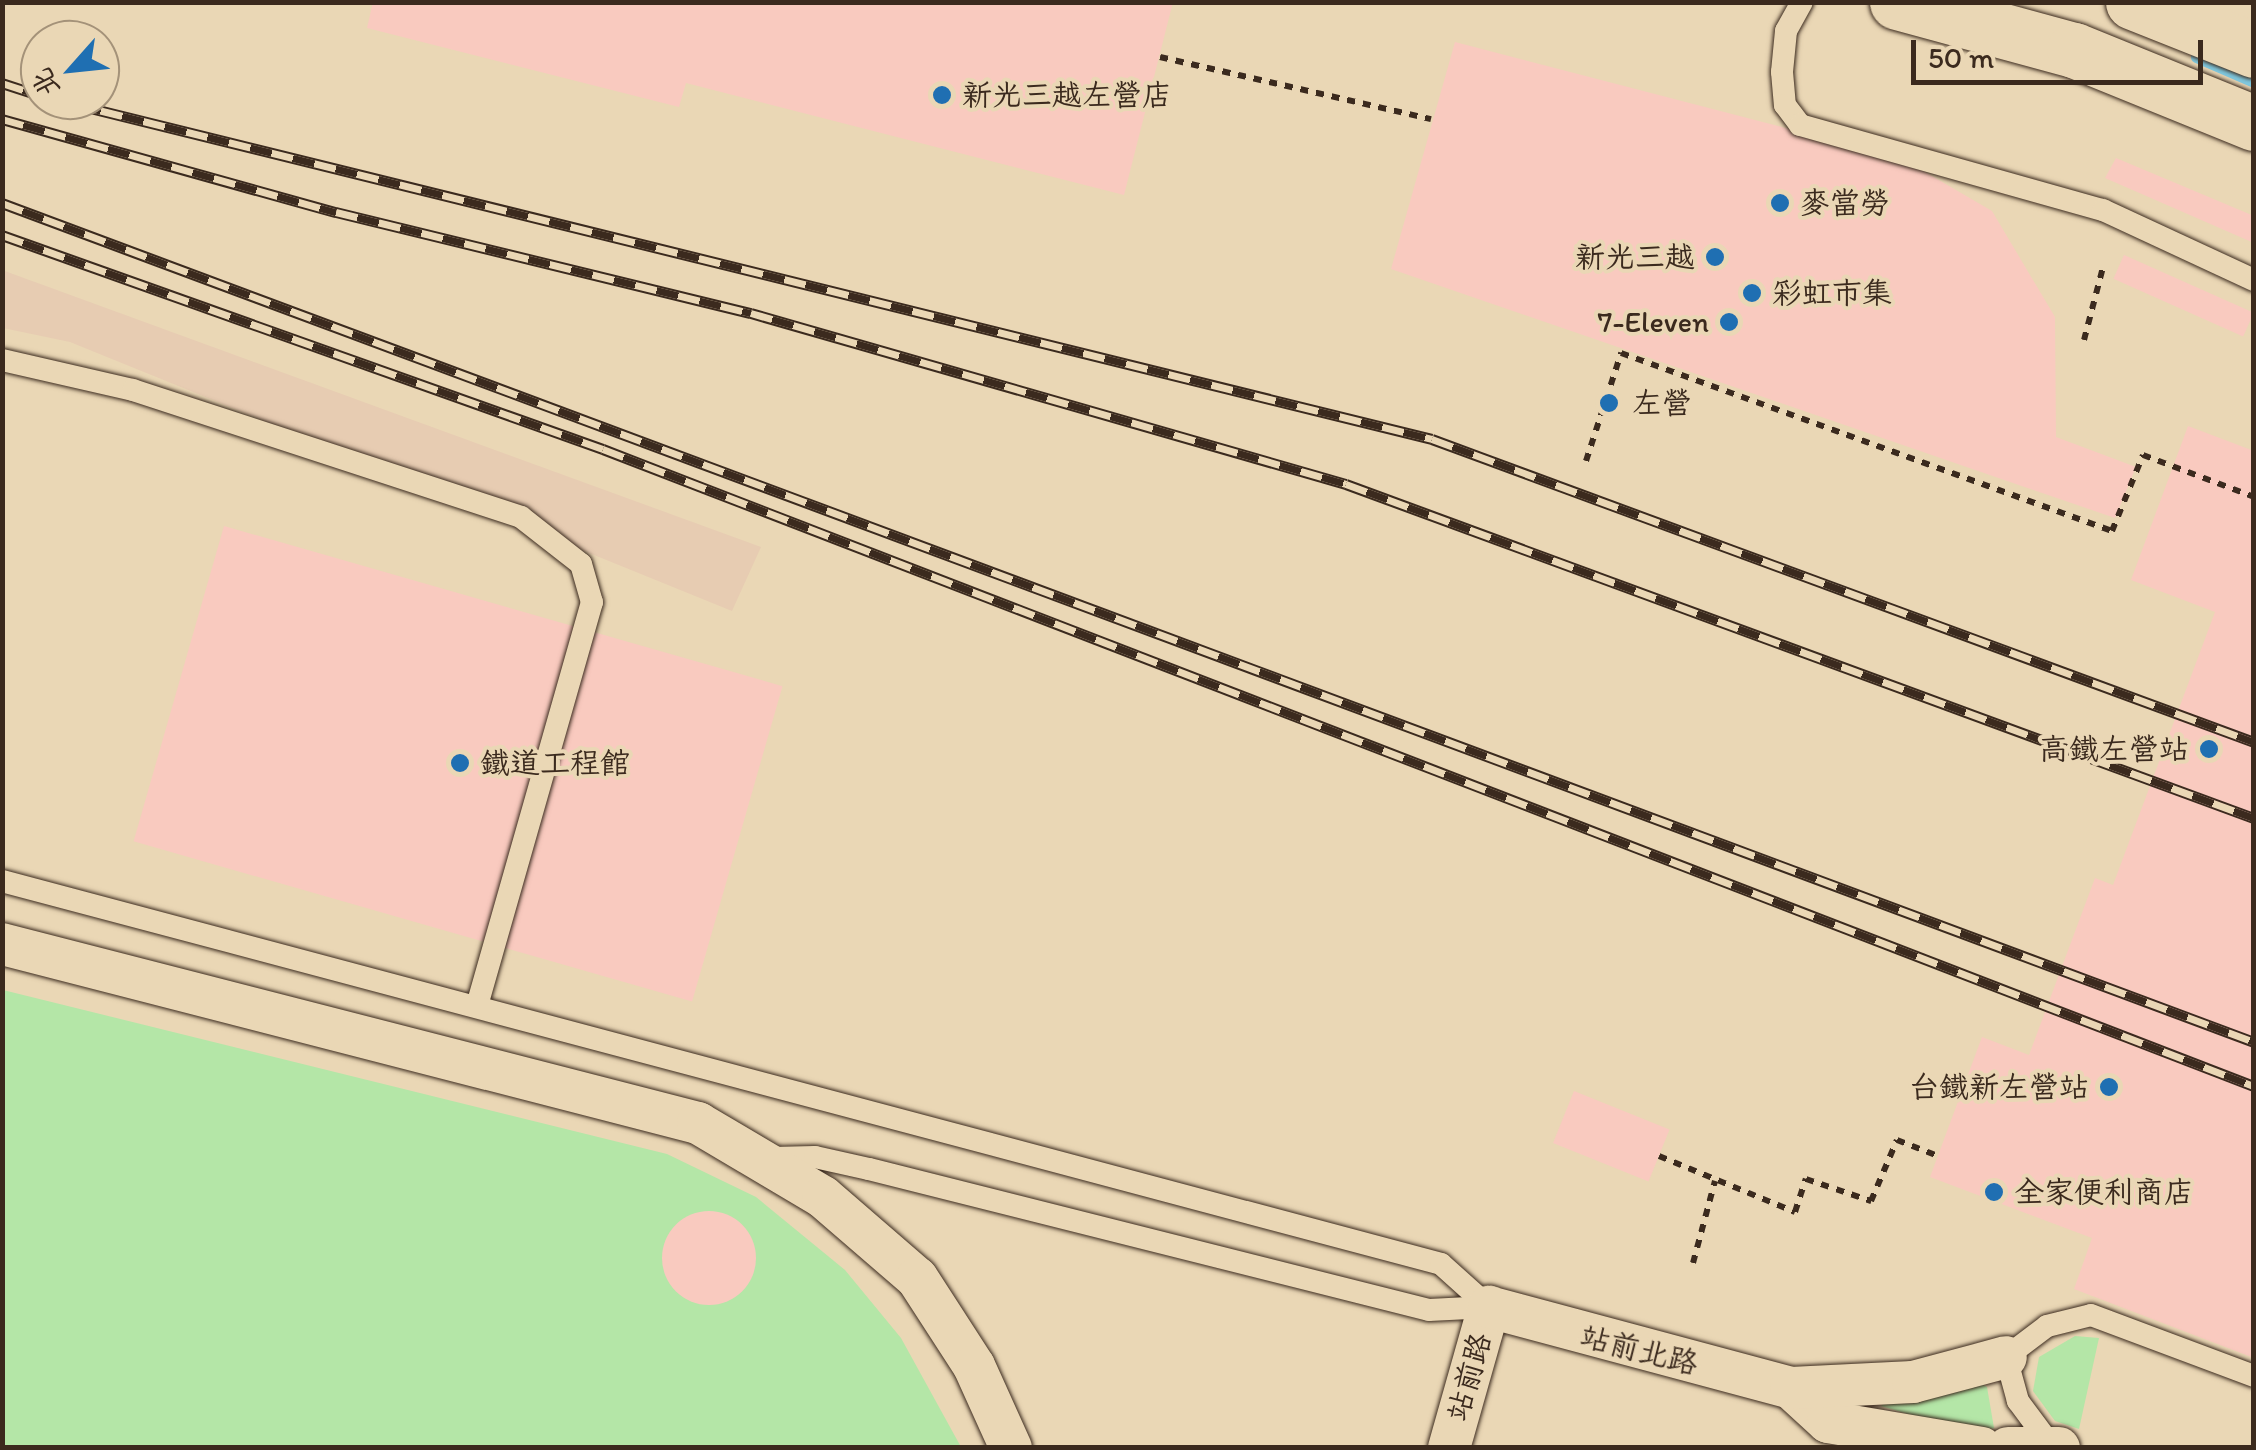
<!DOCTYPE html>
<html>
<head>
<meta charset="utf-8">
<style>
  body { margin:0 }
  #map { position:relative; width:2256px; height:1450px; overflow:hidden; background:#ead7b5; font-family:Itim,"LXGW WenKai TC",sans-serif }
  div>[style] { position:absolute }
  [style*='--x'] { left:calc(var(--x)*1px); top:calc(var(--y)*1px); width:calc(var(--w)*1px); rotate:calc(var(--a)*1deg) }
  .built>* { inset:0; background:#e7ccb2 }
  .green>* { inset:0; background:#b4e6a7 }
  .stream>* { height:11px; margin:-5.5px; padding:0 5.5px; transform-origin:5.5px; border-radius:5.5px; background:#80cae1 }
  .building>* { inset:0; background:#f9cabf; transform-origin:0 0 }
  .round { border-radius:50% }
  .path>* { height:6px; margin-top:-3px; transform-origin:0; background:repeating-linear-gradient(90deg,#3b2a1e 0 8px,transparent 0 16px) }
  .roads { filter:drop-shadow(0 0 2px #3b2a1e) drop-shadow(0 0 2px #3b2a1e) }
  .lane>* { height:22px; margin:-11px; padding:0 11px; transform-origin:11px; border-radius:11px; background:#ead7b5 }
  .street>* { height:42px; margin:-21px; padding:0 21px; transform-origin:21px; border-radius:21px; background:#ead7b5 }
  .secondary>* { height:55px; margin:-27.5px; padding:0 27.5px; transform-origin:27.5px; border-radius:27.5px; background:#ead7b5 }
  .rail>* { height:11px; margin-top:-5.5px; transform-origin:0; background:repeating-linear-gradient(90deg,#ead7b5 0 22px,#3b2a1e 0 44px); box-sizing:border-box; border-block:2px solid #3b2a1e }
  .dots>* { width:28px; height:28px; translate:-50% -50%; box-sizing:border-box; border:5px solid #ead7b5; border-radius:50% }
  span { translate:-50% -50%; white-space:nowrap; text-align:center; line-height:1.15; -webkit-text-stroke:8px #ead7b5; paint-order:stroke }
  .poi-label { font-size:30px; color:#3b2a1e }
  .left { translate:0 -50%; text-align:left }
  .right { translate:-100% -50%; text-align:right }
  .street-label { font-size:30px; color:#3b2a1e }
  .frame { position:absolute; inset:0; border:5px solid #3b2a1e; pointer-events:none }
  .north { position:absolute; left:20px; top:20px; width:100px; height:100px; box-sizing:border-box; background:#ead7b5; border:2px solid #a49279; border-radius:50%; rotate:243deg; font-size:28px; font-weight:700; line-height:40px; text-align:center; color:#3b2a1e }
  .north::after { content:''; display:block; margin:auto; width:35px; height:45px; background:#1f6fb2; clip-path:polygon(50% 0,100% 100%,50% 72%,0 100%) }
  .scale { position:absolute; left:1911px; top:40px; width:292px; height:45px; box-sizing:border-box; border:5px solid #3b2a1e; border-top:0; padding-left:12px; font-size:30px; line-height:35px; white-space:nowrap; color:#3b2a1e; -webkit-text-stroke:8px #ead7b5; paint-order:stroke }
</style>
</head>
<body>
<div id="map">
  <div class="built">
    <i style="clip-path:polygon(2px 270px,761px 547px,732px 611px,70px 342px,3px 328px)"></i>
  </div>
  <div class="green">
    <i style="clip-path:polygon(3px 990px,667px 1154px,756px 1197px,845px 1270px,901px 1338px,961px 1447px,3px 1447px)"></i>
    <i style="clip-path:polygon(2075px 1336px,2099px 1338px,2079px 1429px,2055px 1421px,2033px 1391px,2039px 1357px)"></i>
    <i style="clip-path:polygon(1979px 1382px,1987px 1387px,1994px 1428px,1975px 1434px,1881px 1406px,1886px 1400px)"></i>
  </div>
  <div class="stream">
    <i style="--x:2196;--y:57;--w:63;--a:23.3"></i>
  </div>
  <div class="building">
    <i style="clip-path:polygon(373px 2px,1173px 2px,1124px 195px,686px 83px,679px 107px,367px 28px)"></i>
    <i style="clip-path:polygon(1455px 42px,1901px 158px,1992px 211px,2055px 317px,2056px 437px,2136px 467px,2115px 518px,1391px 269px)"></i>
    <i style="clip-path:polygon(2116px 158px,2254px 216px,2254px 243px,2105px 178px)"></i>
    <i style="left:2124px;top:255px;width:142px;height:26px;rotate:24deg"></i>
    <i style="clip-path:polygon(2188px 426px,2254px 451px,2254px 1358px,2074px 1289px,2092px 1238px,1930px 1177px,1982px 1037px,2029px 1055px,2095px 878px,2113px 885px,2215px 612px,2131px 580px)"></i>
    <i style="left:224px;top:526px;width:581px;height:328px;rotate:16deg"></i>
    <i style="left:1574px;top:1091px;width:103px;height:56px;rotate:22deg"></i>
    <i class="round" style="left:662px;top:1211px;width:94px;height:94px"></i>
  </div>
  <div class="path">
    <i style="--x:1160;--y:57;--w:278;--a:12.9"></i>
    <i style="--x:2084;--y:340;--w:75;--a:-75.4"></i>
    <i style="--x:1586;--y:461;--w:114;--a:-72"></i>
    <i style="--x:1621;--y:353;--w:522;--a:19.93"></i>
    <i style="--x:2112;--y:531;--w:82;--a:-67.8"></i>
    <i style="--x:2143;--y:455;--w:119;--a:20.7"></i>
    <i style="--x:1659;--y:1156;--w:147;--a:22.4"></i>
    <i style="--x:1795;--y:1212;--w:35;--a:-72"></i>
    <i style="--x:1806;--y:1179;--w:69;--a:18.7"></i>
    <i style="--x:1871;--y:1201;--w:66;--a:-66.9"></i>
    <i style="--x:1897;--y:1140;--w:44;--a:21.3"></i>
    <i style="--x:1693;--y:1263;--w:85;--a:-75"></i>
  </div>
  <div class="roads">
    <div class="lane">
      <i style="--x:1802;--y:2;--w:33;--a:119"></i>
      <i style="--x:1786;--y:31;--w:41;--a:95.6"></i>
      <i style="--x:1782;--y:72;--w:33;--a:85"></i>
      <i style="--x:1785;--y:105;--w:25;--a:53"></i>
      <i style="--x:1800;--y:125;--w:315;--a:15.7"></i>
      <i style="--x:2103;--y:210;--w:166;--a:24.9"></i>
      <i style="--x:2;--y:360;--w:134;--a:12.9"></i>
      <i style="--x:133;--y:390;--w:408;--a:18.1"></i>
      <i style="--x:521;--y:517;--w:76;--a:38.1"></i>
      <i style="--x:581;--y:564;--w:40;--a:74"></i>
      <i style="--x:592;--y:602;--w:417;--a:105.9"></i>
      <i style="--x:2;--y:881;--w:1489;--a:14.9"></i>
      <i style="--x:1441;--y:1264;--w:64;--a:41.9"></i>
      <i style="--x:772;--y:1158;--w:43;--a:-1.3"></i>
      <i style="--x:815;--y:1157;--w:55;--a:12.5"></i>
      <i style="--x:869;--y:1169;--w:577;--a:14.13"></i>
      <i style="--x:1429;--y:1310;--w:60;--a:-2.9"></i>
      <i style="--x:2050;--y:1444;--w:54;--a:-126.7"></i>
      <i style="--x:2018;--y:1401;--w:46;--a:-105.3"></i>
      <i style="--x:2006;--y:1357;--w:51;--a:-37.1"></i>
      <i style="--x:2047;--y:1326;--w:45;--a:-14"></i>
      <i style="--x:2091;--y:1315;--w:174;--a:20.5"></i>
    </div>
    <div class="street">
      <i style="--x:2234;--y:2;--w:22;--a:24"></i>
      <i style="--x:2;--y:944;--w:719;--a:14.42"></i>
      <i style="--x:698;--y:1123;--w:145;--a:30.6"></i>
      <i style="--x:823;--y:1197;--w:124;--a:40.8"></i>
      <i style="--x:917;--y:1278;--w:105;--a:57.1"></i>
      <i style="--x:974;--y:1366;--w:90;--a:65.7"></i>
      <i style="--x:1791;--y:1388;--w:50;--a:42.6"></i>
      <i style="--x:1828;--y:1422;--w:156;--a:9.6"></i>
      <i style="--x:1449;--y:1448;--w:147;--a:-74.2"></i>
      <i style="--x:1489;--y:1307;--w:313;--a:15"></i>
      <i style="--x:1791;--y:1388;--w:122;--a:-2.8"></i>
      <i style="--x:1913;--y:1382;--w:96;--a:-15"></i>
      <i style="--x:2008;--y:1448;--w:51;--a:0"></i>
    </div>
    <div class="secondary">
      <i style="--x:1897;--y:2;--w:183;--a:15.2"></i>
      <i style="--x:2074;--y:50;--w:194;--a:22.1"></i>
      <i style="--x:2133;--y:2;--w:130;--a:21.6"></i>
    </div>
  </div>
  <div class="rail">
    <i style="--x:2;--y:83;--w:40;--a:18"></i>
    <i style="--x:58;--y:100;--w:1415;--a:13.86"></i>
    <i style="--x:1432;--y:439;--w:876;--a:20.23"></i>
    <i style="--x:2;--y:119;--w:347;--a:15.6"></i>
    <i style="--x:336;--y:212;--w:427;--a:13.7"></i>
    <i style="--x:751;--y:313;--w:619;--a:16.03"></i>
    <i style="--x:1346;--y:484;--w:967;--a:20.2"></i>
    <i style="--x:2;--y:203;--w:2403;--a:20.43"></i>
    <i style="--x:2;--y:235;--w:638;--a:19.6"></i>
    <i style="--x:603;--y:449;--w:1770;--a:21.1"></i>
  </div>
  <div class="dots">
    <i style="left:942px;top:95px;background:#1f6fb2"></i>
    <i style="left:1780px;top:203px;background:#1f6fb2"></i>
    <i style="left:1715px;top:257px;background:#1f6fb2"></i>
    <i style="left:1752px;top:293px;background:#1f6fb2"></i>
    <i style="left:1729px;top:322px;background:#1f6fb2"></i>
    <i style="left:1609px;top:403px;background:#1f6fb2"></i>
    <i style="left:2209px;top:749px;background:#1f6fb2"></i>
    <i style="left:460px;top:763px;background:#1f6fb2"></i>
    <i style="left:2109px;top:1087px;background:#1f6fb2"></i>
    <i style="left:1994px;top:1192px;background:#1f6fb2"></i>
  </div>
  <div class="poi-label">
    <span class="left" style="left:962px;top:95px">新光三越左營店</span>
    <span class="left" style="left:1800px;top:203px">麥當勞</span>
    <span class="right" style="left:1695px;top:257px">新光三越</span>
    <span class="left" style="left:1772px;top:293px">彩虹市集</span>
    <span class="right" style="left:1709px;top:322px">7-Eleven</span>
    <span class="left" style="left:1632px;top:403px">左營</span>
    <span class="right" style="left:2189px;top:749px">高鐵左營站</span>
    <span class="left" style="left:480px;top:763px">鐵道工程館</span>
    <span class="right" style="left:2089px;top:1087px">台鐵新左營站</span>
    <span class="left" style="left:2014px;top:1192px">全家便利商店</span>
  </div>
  <div class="street-label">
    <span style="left:1639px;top:1350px;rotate:14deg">站前北路</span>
    <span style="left:1469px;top:1377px;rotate:-74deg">站前路</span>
  </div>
  <div class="frame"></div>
  <div class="north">北</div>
  <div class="scale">50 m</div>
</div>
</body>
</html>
